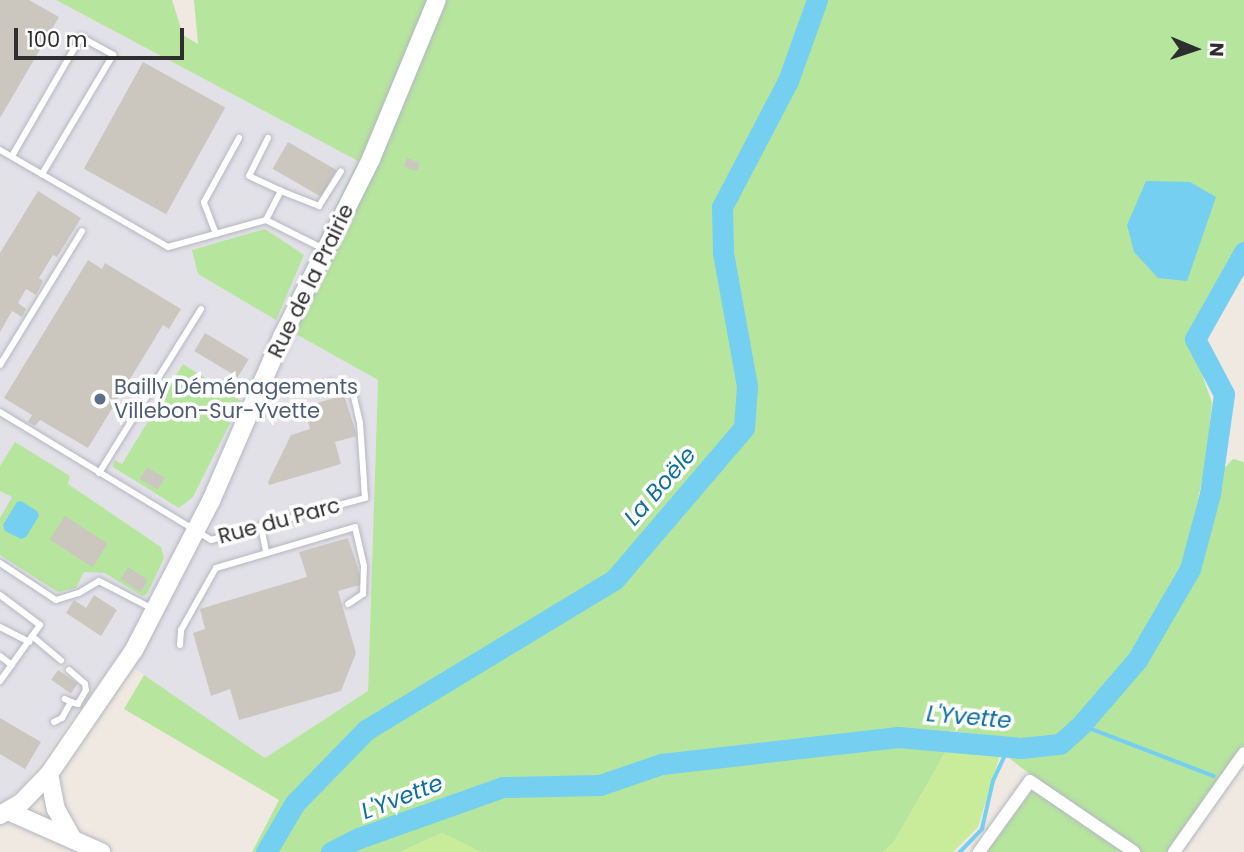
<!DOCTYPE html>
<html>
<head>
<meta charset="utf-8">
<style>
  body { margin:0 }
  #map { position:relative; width:1244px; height:852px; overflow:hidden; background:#efe9e1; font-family:Poppins,sans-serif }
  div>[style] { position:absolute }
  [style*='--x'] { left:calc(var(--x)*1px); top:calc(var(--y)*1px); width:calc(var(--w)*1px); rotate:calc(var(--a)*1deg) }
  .industrial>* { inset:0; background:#e3e1e8 }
  .green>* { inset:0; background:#b6e59e }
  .pitch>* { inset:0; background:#c9ec9a }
  .water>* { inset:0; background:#75cff0 }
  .stream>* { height:3.5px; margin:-1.75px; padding:0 1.75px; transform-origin:1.75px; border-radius:1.75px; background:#75cff0 }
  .river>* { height:21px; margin:-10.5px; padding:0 10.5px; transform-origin:10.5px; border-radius:10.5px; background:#75cff0 }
  .building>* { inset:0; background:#cbc7bf; transform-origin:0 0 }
  .roads { filter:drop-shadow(0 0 2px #b4b7c1) drop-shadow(0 0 2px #b4b7c1) }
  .lane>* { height:6px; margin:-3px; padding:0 3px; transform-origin:3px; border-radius:3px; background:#fff }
  .street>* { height:12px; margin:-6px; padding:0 6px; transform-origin:6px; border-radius:6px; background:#fff }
  .secondary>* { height:18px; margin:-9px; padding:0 9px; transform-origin:9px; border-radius:9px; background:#fff }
  .dots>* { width:19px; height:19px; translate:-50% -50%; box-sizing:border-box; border:4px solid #fff; border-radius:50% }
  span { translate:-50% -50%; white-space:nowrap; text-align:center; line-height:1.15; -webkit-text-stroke:7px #fff; paint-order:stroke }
  .street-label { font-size:21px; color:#2e2e2e }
  .service-label { font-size:21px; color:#4e5e75 }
  .left { translate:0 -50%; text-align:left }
  .water-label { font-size:23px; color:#0d6fa3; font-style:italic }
  .north { position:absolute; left:1160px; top:14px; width:70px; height:70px; -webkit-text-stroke:5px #fff; paint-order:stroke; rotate:92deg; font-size:19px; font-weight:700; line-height:28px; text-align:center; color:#2e2e2e }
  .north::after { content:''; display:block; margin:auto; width:24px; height:32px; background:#2e2e2e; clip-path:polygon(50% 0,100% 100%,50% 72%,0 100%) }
  .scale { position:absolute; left:14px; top:28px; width:170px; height:32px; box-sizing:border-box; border:4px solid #2e2e2e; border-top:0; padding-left:9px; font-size:21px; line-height:24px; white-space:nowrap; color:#2e2e2e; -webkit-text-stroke:5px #fff; paint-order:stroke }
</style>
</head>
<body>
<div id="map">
  <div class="industrial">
    <i style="clip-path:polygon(0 0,56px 0,359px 161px,278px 324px,378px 380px,368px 691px,265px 758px,118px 657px,22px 787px,0 806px)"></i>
  </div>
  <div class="green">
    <i style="clip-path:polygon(56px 0,172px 0,183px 35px,198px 44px,194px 0,1244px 0,1244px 243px,1188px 334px,1212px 403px,1206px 462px,1184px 565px,1115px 677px,1068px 731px,1053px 737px,1022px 740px,950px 731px,948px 748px,894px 842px,883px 852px,481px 852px,442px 833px,400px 852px,252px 852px,279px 800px,124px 709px,144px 675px,265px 758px,368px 691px,378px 380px,278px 324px,358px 161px)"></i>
    <i style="clip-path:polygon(265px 229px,304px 255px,276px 320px,198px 274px,192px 250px)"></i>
    <i style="clip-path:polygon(183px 364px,241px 401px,193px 497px,179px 508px,113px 467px,114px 460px,122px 464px)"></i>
    <i style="clip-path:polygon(15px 442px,70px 476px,68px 484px,161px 547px,164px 558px,147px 594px,142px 596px,105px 573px,84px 572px,76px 588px,58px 592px,0 555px,0 518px,12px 497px,0 491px,0 466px)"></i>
    <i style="clip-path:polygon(1233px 459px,1244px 462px,1244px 747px,1169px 852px,1142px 852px,1057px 795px,1009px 758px,1012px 753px,1064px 749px,1137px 660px,1190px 569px,1212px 481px)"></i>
    <i style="clip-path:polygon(1040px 791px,1130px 852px,986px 852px,1031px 792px)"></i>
  </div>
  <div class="pitch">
    <i style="clip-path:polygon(948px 748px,1000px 755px,978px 827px,953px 852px,883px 852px,894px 842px)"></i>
    <i style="clip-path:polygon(442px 833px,481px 852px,400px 852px)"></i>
  </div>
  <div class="water">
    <i style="clip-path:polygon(1146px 181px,1190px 182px,1216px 197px,1187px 281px,1158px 278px,1134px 252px,1127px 225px)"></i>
    <i style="clip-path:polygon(21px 501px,37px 511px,39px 516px,26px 537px,21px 539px,5px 531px,3px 525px,17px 502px)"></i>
  </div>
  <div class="stream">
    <i style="--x:1081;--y:725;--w:142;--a:21"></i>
    <i style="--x:960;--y:852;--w:32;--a:-46"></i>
    <i style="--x:982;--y:829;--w:49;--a:-77.1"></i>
    <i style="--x:993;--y:781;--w:38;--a:-65"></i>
  </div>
  <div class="river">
    <i style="--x:266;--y:852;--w:57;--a:-59.4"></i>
    <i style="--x:295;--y:803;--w:102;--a:-45.8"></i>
    <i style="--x:366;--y:730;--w:290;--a:-31.2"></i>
    <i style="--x:614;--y:580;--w:200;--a:-49.5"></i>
    <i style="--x:744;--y:428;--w:42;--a:-85.9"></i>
    <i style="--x:747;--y:386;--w:136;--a:-100.2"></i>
    <i style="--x:723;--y:252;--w:45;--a:-91.3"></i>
    <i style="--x:722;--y:207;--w:142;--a:-62.4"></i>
    <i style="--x:788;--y:81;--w:86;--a:-70.3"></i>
    <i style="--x:331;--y:852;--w:31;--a:-27"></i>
    <i style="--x:359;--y:838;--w:153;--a:-19.5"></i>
    <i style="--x:503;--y:787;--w:97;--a:-1.2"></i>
    <i style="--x:600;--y:785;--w:65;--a:-19"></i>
    <i style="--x:661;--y:764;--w:239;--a:-6.5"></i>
    <i style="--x:898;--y:737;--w:123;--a:5.1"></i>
    <i style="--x:1021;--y:748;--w:39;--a:-6"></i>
    <i style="--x:1060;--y:744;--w:28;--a:-42"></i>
    <i style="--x:1081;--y:725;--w:86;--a:-49.3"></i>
    <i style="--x:1137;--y:660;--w:105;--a:-59.8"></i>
    <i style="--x:1190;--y:569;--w:78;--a:-75.1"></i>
    <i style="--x:1210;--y:494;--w:101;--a:-82"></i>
    <i style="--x:1224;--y:394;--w:62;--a:-117.8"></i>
    <i style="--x:1195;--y:339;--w:100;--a:-60.6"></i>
  </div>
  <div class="building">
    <i style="clip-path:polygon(0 0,29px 0,59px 17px,0 118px)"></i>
    <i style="left:143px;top:62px;width:94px;height:122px;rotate:29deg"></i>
    <i style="left:288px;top:142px;width:56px;height:31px;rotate:30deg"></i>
    <i style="left:407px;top:158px;width:14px;height:9px;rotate:21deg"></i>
    <i style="clip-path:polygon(38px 191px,81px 218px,57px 257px,53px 255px,39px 278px,43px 281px,36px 295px,26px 289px,18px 303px,26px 309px,22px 317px,12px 311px,0 332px,0 253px)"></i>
    <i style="clip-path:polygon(88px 260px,102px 269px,105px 263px,181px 309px,169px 329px,163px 325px,88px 448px,40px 420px,35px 426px,28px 422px,32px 415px,4px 398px)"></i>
    <i style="left:205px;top:333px;width:51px;height:21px;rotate:31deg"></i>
    <i style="clip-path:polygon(344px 395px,357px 436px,335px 442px,341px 464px,269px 485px,268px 482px,291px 435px,310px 429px,304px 407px)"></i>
    <i style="left:147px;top:467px;width:21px;height:14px;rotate:31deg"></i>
    <i style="left:65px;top:516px;width:51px;height:28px;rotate:33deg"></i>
    <i style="clip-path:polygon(348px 538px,363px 584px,338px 591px,356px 653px,341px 691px,239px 720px,230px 689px,211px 696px,193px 633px,205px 629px,200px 609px,307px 577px,299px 552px)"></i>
    <i style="left:128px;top:567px;width:24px;height:14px;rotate:33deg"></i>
    <i style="clip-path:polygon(94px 595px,117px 610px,101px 636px,66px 613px,74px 600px,86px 608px)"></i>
    <i style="left:58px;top:670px;width:24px;height:12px;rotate:35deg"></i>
    <i style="clip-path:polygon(0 718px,41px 742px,25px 769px,0 754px)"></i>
  </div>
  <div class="roads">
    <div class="lane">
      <i style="--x:268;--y:138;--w:42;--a:116.6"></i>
      <i style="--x:249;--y:176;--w:35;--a:25"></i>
      <i style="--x:281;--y:191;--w:41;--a:21.5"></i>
      <i style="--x:319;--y:206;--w:41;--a:-57.8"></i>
      <i style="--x:0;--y:150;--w:194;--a:30"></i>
      <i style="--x:168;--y:247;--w:102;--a:-15.4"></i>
      <i style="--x:266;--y:220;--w:63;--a:26.6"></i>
      <i style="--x:12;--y:156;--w:138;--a:-59.9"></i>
      <i style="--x:81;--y:37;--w:37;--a:29"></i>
      <i style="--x:113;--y:55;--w:139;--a:120.8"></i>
      <i style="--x:266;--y:220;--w:33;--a:-63"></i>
      <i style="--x:216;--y:234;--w:34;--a:-111"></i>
      <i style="--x:204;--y:202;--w:73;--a:-61.3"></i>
      <i style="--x:0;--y:365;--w:157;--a:-58.5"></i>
      <i style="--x:0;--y:412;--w:247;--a:31.2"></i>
      <i style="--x:211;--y:540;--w:160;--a:-15.3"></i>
      <i style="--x:365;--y:498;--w:75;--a:-93.8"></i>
      <i style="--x:360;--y:423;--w:32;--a:-103"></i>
      <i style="--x:353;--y:392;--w:25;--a:-159"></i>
      <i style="--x:330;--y:383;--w:16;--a:162"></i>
      <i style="--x:99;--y:473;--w:193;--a:-58.1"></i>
      <i style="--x:261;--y:526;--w:26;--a:79"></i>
      <i style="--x:0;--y:563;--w:67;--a:33.5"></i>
      <i style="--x:56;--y:600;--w:24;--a:-17"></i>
      <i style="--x:79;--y:593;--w:23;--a:-31"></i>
      <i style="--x:99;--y:581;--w:61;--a:27.4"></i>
      <i style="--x:0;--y:595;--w:50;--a:36.9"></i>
      <i style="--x:40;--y:625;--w:69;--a:125.5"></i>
      <i style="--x:0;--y:627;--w:33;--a:27"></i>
      <i style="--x:32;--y:636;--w:38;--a:40"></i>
      <i style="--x:180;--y:645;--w:15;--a:-86"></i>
      <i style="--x:181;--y:630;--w:71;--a:-60.6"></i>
      <i style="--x:216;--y:568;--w:145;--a:-16.4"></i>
      <i style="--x:355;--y:527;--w:40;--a:77"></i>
      <i style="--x:364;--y:566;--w:28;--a:92"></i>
      <i style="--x:363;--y:594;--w:18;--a:146"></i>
      <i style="--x:0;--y:656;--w:15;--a:37"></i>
      <i style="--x:69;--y:670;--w:21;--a:41"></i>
      <i style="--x:85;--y:684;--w:6;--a:81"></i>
      <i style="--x:86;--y:690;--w:16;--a:120"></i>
      <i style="--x:78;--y:704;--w:7;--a:-164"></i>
      <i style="--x:54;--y:722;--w:9;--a:-27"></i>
      <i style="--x:62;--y:718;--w:18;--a:-61"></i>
      <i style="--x:71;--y:702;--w:7;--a:-153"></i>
    </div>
    <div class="street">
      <i style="--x:979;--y:852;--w:87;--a:-54.3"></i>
      <i style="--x:1030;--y:781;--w:126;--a:34.3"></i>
      <i style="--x:1174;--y:852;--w:121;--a:-54.7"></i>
    </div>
    <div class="secondary">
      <i style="--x:49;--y:774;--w:36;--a:79"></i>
      <i style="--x:56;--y:809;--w:33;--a:61"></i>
      <i style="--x:8;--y:811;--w:102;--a:23.8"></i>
      <i style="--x:0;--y:815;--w:24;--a:-30"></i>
      <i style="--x:21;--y:803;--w:40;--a:-46"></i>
      <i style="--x:49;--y:774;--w:150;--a:-55.6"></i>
      <i style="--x:134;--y:650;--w:168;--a:-62.7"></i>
      <i style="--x:211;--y:501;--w:181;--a:-66.6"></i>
      <i style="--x:283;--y:335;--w:197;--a:-63.4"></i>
      <i style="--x:371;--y:159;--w:172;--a:-67.5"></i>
    </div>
  </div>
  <div class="dots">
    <i style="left:100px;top:399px;background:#5c6f8a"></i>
  </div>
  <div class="street-label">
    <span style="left:311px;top:281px;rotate:-64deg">Rue de la Prairie</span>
    <span style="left:279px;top:521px;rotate:-15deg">Rue du Parc</span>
  </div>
  <div class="service-label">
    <span class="left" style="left:114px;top:399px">Bailly Déménagements<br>Villebon-Sur-Yvette</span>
  </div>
  <div class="water-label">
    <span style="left:660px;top:486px;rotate:-49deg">La Boële</span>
    <span style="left:969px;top:717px;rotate:5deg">L'Yvette</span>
    <span style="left:402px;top:797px;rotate:-21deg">L'Yvette</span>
  </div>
  <div class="north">N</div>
  <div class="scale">100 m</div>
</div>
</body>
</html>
